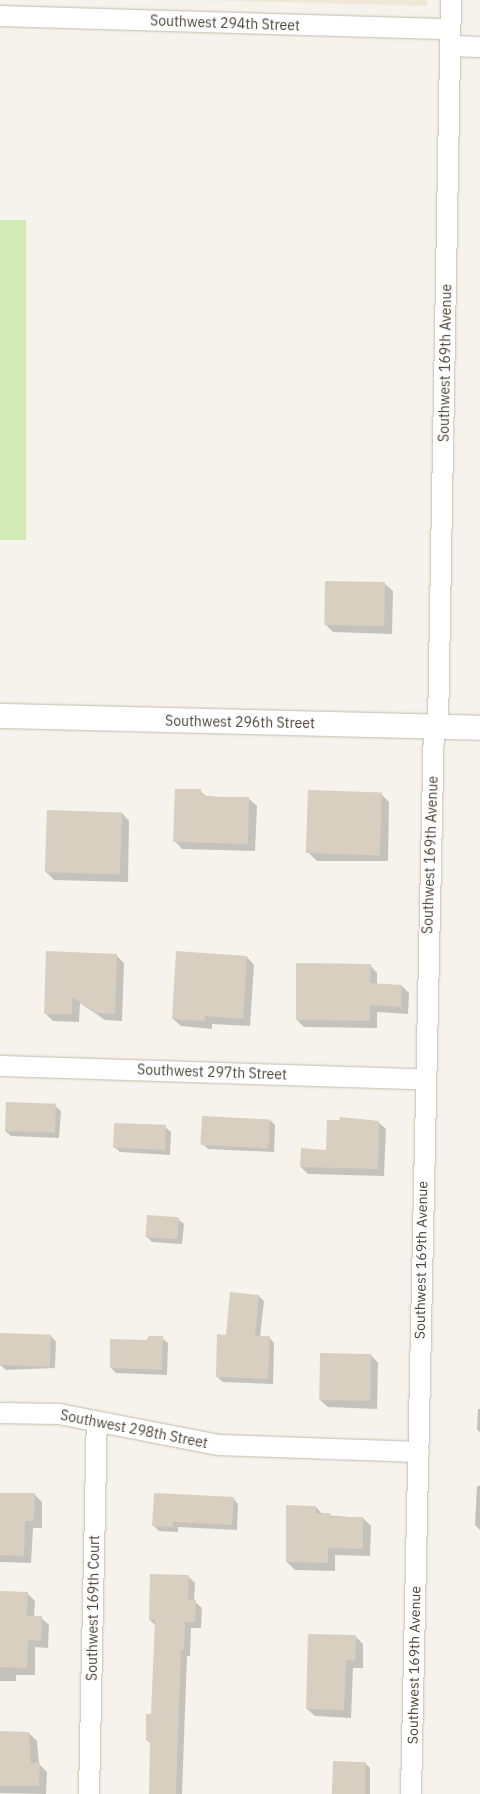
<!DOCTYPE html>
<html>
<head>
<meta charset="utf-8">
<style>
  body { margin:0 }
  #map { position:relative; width:480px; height:1794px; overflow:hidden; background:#f6f3ec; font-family:"IBM Plex Sans",sans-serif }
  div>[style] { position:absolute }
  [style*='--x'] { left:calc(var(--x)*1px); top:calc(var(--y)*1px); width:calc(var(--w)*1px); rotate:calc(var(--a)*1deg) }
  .education>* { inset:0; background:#efe8d6 }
  .green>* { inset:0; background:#d2eab5; transform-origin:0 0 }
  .shadow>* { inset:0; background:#0003 }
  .building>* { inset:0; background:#d8cfc1; transform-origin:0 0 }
  .roads { filter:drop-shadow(0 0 1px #c2bbae) drop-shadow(0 0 1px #c2bbae) }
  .minor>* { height:20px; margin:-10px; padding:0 10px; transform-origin:10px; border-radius:10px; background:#fff }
  .tertiary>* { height:24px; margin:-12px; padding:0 12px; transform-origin:12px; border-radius:12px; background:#fff }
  span { translate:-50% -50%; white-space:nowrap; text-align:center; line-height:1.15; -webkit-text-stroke:4px #fff; paint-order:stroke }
  .street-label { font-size:14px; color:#4b4439 }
</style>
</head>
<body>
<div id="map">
  <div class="education">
    <i style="clip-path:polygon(203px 0,427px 0,427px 6px)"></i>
  </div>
  <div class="green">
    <i style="left:0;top:220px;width:26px;height:320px"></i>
  </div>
  <div class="shadow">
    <i style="clip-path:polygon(385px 584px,393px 591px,392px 634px,333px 632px,325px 624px)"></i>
    <i style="clip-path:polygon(200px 791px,206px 796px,249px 799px,257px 806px,255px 851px,182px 849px,175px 841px)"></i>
    <i style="clip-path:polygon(381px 794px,389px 802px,388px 861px,317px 861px,309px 853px)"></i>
    <i style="clip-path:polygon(122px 813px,129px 821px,128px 882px,54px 880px,46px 872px)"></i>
    <i style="clip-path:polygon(116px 955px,124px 963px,122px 1021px,105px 1020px,80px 1003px,79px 1022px,53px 1021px,45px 1013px)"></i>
    <i style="clip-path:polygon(247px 957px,254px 965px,250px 1026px,212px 1024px,212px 1029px,181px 1026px,173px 1019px)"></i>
    <i style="clip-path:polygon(370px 965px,377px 973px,377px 984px,402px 986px,409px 993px,408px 1014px,377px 1012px,377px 1028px,304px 1027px,297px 1020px)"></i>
    <i style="clip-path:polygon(55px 1106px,61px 1111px,59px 1138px,11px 1136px,5px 1131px)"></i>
    <i style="clip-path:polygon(360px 1119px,378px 1122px,386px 1129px,384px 1176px,308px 1174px,301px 1167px,327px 1152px,328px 1121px)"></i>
    <i style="clip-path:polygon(270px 1120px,275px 1125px,274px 1152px,208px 1149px,203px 1144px)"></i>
    <i style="clip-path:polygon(165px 1127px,171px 1132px,170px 1155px,120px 1152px,114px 1147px)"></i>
    <i style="clip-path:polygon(178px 1219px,184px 1224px,182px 1244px,152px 1242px,147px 1237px)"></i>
    <i style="clip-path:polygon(259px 1296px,264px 1301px,260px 1337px,269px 1337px,274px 1343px,273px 1384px,223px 1382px,217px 1377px,227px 1336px)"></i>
    <i style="clip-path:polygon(51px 1336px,56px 1342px,55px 1368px,6px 1370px,0 1365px)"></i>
    <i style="clip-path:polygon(162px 1338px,168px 1343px,167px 1375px,116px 1373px,111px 1368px,146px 1341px)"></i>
    <i style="clip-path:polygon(371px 1355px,378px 1363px,377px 1409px,328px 1407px,320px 1400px)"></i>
    <i style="clip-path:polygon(478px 1409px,480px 1409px,480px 1432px,477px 1430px)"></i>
    <i style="clip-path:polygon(477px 1486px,480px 1486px,480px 1530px,475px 1525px)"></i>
    <i style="clip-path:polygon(0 1494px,34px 1494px,42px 1502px,42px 1528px,33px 1528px,31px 1563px,0 1562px)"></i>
    <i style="clip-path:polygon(233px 1498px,238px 1504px,237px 1530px,178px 1527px,178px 1532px,159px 1531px,153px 1525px)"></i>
    <i style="clip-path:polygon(316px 1507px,323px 1515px,363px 1518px,371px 1526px,370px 1556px,335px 1555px,335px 1571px,295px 1570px,287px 1562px)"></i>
    <i style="clip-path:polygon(188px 1576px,195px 1583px,194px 1601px,202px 1608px,201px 1628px,191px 1628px,190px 1656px,187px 1656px,182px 1794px,151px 1794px,151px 1744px,147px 1740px,152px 1715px,156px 1626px,150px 1620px)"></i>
    <i style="clip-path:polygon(0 1592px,27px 1593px,35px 1601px,34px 1617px,41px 1618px,49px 1625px,48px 1648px,35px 1647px,35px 1675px,16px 1675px,16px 1681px,0 1681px)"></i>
    <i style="clip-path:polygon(356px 1637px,363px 1644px,363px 1668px,353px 1668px,351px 1718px,315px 1716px,307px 1709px)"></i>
    <i style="clip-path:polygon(0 1733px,29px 1733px,37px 1741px,39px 1764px,47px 1772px,46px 1794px,0 1793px)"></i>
    <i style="clip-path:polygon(365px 1763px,370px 1768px,370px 1794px,333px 1794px)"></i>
  </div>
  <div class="building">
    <i style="left:325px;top:581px;width:60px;height:44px;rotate:1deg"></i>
    <i style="clip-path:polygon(175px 789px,201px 789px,201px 795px,211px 797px,249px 797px,248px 844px,173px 842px)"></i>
    <i style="left:308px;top:790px;width:74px;height:63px;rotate:2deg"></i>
    <i style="left:47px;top:810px;width:75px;height:62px;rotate:2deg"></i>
    <i style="clip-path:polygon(46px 951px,117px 954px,115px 1014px,96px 1013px,72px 997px,72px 1014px,44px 1014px)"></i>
    <i style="clip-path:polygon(176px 951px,247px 956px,243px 1019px,205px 1016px,205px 1021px,172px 1019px)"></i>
    <i style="clip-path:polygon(296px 963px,371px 964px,370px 983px,402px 985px,401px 1007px,370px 1005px,370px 1021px,296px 1020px)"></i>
    <i style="left:6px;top:1102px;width:50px;height:29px;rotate:2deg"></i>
    <i style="left:202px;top:1116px;width:68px;height:29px;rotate:3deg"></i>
    <i style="clip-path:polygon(340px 1117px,379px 1121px,378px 1169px,300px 1167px,301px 1148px,326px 1150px,327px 1120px,339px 1120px)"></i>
    <i style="left:114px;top:1123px;width:52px;height:25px;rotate:2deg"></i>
    <i style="left:147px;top:1215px;width:32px;height:22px;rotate:4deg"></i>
    <i style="clip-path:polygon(230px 1292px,259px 1295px,255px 1336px,270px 1336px,268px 1379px,216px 1377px,217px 1334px,226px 1335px)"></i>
    <i style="left:0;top:1333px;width:51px;height:32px;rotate:2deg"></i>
    <i style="clip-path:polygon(149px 1336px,163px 1336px,162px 1370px,110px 1368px,110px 1339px,146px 1340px)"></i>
    <i style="left:320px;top:1353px;width:51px;height:47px;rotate:1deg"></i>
    <i style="clip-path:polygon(0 1493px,35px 1493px,34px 1521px,25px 1521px,24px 1556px,0 1555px)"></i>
    <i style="clip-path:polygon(154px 1493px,234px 1497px,232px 1525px,173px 1522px,173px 1527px,152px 1526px)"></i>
    <i style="clip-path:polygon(286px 1505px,316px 1506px,316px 1513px,330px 1513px,331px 1517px,363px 1517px,363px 1549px,328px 1548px,328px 1563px,286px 1562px)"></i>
    <i style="clip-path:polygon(150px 1574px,189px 1575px,188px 1599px,196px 1600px,195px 1622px,185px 1622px,184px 1650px,181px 1650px,176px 1794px,149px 1794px,150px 1742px,146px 1740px,146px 1714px,151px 1714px,155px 1620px,149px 1620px)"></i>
    <i style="clip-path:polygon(0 1591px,28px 1592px,27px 1616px,42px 1616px,41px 1641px,28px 1640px,27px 1668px,0 1667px)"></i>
    <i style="clip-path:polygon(308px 1634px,356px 1635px,355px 1661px,346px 1660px,344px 1710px,306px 1709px)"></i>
    <i style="clip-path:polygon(0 1731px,29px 1732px,31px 1763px,40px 1763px,39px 1786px,0 1786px)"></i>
    <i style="left:333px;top:1761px;width:33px;height:33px;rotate:2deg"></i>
  </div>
  <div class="roads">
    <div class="minor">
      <i style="--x:0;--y:16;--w:450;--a:1.7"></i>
      <i style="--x:450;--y:46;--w:30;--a:2"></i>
      <i style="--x:438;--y:727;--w:727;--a:-88.98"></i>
      <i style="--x:0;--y:1066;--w:424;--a:1.8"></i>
      <i style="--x:0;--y:1413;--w:59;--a:1"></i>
      <i style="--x:59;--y:1414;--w:163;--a:11"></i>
      <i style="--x:219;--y:1445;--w:200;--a:2"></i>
      <i style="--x:89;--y:1794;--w:372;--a:-88.8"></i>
      <i style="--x:411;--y:1794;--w:1067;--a:-88.77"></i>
    </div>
    <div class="tertiary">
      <i style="--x:0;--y:716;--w:480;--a:1.4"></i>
    </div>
  </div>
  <div class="street-label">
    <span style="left:225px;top:23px;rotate:2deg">Southwest 294th Street</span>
    <span style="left:445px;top:363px;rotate:-89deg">Southwest 169th Avenue</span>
    <span style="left:240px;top:722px;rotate:1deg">Southwest 296th Street</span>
    <span style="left:430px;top:855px;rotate:-88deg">Southwest 169th Avenue</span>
    <span style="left:212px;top:1072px;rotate:2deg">Southwest 297th Street</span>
    <span style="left:421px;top:1260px;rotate:-89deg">Southwest 169th Avenue</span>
    <span style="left:134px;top:1429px;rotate:11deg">Southwest 298th Street</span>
    <span style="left:93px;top:1608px;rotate:-89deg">Southwest 169th Court</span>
    <span style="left:414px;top:1665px;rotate:-89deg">Southwest 169th Avenue</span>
  </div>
</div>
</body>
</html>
